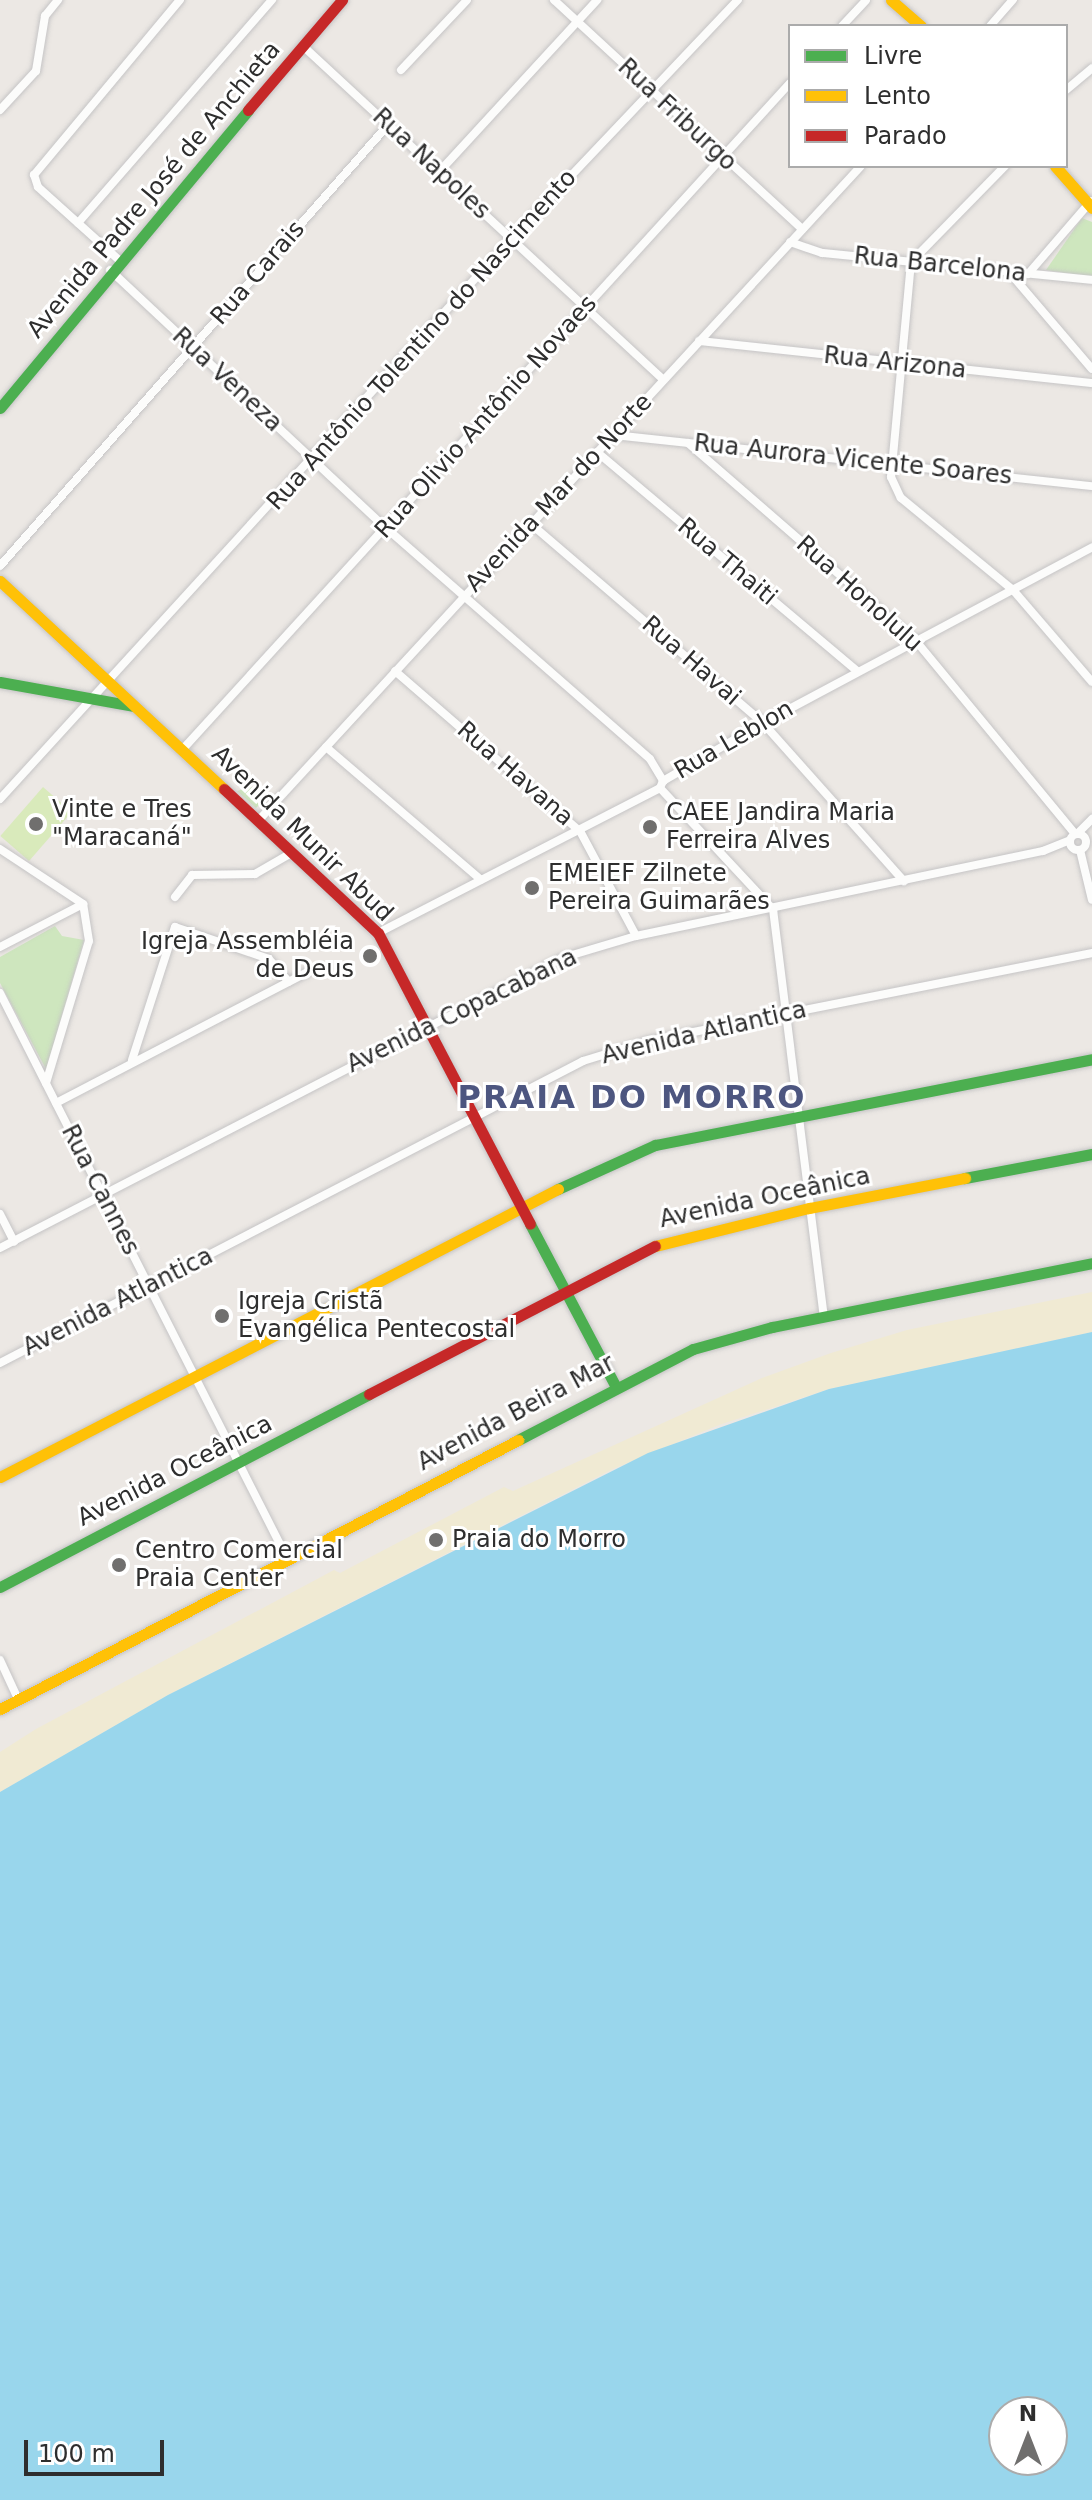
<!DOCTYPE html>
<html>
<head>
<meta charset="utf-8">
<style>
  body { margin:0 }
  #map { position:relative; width:1092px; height:2500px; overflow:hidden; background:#ece8e4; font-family:"DejaVu Sans",sans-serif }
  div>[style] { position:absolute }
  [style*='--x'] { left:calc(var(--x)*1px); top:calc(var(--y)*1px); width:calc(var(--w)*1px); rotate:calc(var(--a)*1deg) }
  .green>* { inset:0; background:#cee6be }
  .sand>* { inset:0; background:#f0ead3 }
  .pitch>* { inset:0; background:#d9eabb; transform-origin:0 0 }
  .water>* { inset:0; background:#99d6ec }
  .roads { filter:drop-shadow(0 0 2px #c5c4c5) drop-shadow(0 0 2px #c5c4c5) }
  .street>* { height:8px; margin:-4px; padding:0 4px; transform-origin:4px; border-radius:4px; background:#fcfcfb }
  .street>.ring { margin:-4px; padding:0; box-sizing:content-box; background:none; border:8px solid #fcfcfb; border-radius:50% }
  .fast>* { height:11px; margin:-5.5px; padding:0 5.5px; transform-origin:5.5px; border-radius:5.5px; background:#4caf50 }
  .slow>* { height:11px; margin:-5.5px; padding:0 5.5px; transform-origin:5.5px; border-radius:5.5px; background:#ffc107 }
  .jam>* { height:11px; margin:-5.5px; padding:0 5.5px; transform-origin:5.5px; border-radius:5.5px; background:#c62828 }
  .dots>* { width:22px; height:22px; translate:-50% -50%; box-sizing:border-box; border:4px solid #fff; border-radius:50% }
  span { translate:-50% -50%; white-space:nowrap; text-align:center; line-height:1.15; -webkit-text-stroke:6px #fff; paint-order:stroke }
  .street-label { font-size:24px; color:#2e2e2e }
  .poi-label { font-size:24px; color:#2e2e2e }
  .left { translate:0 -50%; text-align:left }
  .right { translate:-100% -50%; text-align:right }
  .district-label { font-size:32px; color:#4d5680; font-weight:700; letter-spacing:2px }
  .legend { position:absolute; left:788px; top:24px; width:280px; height:144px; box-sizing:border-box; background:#fff; border:2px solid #ababab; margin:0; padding:10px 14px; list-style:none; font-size:24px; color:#2e2e2e }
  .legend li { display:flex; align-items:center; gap:16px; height:40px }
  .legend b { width:40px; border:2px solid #ababab }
  .north { position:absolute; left:988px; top:2396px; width:80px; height:80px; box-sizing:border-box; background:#fff; border:2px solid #ababab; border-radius:50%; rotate:0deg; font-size:22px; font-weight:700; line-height:32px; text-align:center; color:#2e2e2e }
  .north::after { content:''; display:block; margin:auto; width:28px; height:36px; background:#706f6e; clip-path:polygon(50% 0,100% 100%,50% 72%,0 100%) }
  .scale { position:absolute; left:24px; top:2440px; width:140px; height:36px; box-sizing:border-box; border:4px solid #2e2e2e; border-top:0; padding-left:10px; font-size:24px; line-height:28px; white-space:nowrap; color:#2e2e2e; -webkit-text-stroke:6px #fff; paint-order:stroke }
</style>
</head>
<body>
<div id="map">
  <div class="green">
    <i style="clip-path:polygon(1082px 218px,1092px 222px,1092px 277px,1046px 270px)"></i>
    <i style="clip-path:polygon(250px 787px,271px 793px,256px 808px,237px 791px)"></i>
    <i style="clip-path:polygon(55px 926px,62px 936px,84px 940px,46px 1069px,0 983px,0 957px)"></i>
  </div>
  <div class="sand">
    <i style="clip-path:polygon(1092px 1292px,1092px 1332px,829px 1389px,719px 1425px,613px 1469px,168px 1695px,0 1792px,0 1752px,36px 1729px,334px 1570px,340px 1573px,504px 1487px,513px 1491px,762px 1378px,831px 1353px,907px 1330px)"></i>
  </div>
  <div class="pitch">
    <i style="left:43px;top:787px;width:38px;height:65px;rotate:41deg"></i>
  </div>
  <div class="water">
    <i style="clip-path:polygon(evenodd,1092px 1332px,1092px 2500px,0 2500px,0 1792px,168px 1695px,648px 1453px,829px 1389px,1092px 1332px,1004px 2412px,1052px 2412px,1052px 2460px,1004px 2460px,1004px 2412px)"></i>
  </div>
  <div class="roads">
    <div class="street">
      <i style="--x:554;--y:0;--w:338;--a:42.7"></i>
      <i style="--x:842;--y:26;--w:35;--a:-47"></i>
      <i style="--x:990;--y:26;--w:35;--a:-49"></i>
      <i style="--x:304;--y:47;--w:490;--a:42.8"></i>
      <i style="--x:401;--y:70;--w:96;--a:-46.7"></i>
      <i style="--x:1066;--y:90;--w:34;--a:-40"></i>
      <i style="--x:0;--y:110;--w:53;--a:-47.3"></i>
      <i style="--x:36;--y:71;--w:56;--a:-80.7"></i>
      <i style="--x:45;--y:16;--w:21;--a:-51"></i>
      <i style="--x:1005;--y:166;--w:134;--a:134.4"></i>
      <i style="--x:911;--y:262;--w:216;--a:95.3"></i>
      <i style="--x:891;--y:477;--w:23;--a:65"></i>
      <i style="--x:901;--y:498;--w:145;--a:39.4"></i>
      <i style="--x:1013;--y:590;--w:121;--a:49.3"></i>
      <i style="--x:439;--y:172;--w:234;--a:-47.4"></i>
      <i style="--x:78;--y:223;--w:296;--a:-49"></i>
      <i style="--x:790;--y:242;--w:34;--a:19"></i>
      <i style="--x:822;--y:253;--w:271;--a:5.7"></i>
      <i style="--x:119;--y:260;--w:109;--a:-138"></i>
      <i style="--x:38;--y:187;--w:13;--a:-108"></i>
      <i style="--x:34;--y:175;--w:228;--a:-50.2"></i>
      <i style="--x:110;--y:270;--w:376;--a:43.1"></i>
      <i style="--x:385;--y:527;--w:352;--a:41.2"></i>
      <i style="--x:650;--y:759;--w:26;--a:59"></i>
      <i style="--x:1010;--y:273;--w:126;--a:49.5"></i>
      <i style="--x:1028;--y:274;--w:96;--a:-49.2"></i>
      <i style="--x:699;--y:341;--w:395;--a:6.1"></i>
      <i style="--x:613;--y:435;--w:482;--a:6.1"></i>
      <i style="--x:688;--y:443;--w:302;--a:41"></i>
      <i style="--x:916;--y:641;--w:250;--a:50.5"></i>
      <i style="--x:597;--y:452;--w:341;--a:40.1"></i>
      <i style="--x:531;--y:524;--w:306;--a:40.6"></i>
      <i style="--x:763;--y:723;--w:212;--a:48.3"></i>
      <i style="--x:0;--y:566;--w:587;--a:-48.66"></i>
      <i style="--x:395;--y:671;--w:245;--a:40.9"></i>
      <i style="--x:580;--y:831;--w:119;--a:61.9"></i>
      <i style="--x:326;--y:747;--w:204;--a:40.6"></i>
      <i style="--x:182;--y:750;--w:903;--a:-47.65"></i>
      <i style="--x:660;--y:788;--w:166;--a:47"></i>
      <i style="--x:773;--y:909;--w:411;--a:82.9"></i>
      <i style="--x:0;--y:799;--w:760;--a:-47.61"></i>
      <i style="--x:512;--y:238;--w:328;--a:-46.5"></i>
      <i style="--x:258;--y:821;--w:890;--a:-47.37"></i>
      <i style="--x:1078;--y:833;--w:20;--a:-45"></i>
      <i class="ring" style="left:1070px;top:834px;width:8px;height:8px"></i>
      <i style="--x:0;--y:849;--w:100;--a:33.5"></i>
      <i style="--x:1080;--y:850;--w:51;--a:76.5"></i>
      <i style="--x:175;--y:897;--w:28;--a:-52"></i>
      <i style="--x:192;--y:875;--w:63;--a:-0.9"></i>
      <i style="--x:255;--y:874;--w:44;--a:-30.1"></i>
      <i style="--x:378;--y:933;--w:317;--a:-27.2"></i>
      <i style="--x:660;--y:788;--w:8;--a:-67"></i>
      <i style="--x:663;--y:781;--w:116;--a:-30.1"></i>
      <i style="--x:763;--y:723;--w:373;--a:-28.1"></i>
      <i style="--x:0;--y:947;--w:93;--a:-27.4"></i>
      <i style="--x:0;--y:993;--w:634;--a:63.07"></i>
      <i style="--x:132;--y:1060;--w:140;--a:-72.1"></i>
      <i style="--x:175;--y:927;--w:99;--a:18.8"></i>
      <i style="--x:269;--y:959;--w:30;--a:49"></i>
      <i style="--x:46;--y:1083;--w:148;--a:-73.2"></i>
      <i style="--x:89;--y:941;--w:37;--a:-99"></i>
      <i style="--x:56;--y:1103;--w:284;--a:-27.5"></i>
      <i style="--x:0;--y:1214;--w:31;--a:63"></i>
      <i style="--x:0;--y:1248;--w:632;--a:-27.29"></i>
      <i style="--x:562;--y:958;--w:77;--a:-16.6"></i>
      <i style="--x:636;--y:936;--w:416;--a:-11.8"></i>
      <i style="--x:1043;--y:851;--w:29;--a:-22"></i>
      <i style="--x:0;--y:1363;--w:657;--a:-27.38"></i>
      <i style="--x:583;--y:1061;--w:68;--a:-17.1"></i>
      <i style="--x:648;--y:1041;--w:453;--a:-11.2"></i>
      <i style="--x:0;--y:1660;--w:43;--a:65.2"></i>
    </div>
    <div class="fast">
      <i style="--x:0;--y:408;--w:388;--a:-50.2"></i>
      <i style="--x:0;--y:682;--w:135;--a:10.2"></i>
      <i style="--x:965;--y:1178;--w:129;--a:-10.7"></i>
      <i style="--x:558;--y:1189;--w:107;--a:-24.4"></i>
      <i style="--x:655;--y:1145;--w:445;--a:-11.1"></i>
      <i style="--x:530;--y:1224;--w:182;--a:62.2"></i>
      <i style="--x:518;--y:1440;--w:197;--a:-27.5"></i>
      <i style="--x:693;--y:1349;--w:82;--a:-15.6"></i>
      <i style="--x:772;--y:1327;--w:326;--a:-11.3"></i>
      <i style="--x:0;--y:1587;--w:416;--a:-27.6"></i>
    </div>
    <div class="slow">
      <i style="--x:891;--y:0;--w:40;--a:41"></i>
      <i style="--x:1055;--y:166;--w:56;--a:48.6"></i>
      <i style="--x:0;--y:581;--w:306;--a:42.9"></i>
      <i style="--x:655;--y:1246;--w:159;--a:-13.9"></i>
      <i style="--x:809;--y:1208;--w:159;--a:-10.9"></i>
      <i style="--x:0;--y:1477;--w:628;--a:-27.3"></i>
      <i style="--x:0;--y:1709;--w:584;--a:-27.44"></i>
    </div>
    <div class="jam">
      <i style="--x:248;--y:110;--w:145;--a:-49.5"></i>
      <i style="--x:224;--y:789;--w:211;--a:43.1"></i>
      <i style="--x:378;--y:933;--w:328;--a:62.4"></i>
      <i style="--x:369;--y:1394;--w:322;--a:-27.4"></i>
    </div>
  </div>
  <div class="dots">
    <i style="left:36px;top:824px;background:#706f6e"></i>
    <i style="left:650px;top:827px;background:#706f6e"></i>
    <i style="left:532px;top:888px;background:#706f6e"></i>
    <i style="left:370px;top:956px;background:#706f6e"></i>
    <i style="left:222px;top:1316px;background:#706f6e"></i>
    <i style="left:436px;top:1540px;background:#706f6e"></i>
    <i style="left:119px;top:1565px;background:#706f6e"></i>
  </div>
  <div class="street-label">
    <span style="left:677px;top:115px;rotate:43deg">Rua Friburgo</span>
    <span style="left:431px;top:164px;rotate:43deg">Rua Napoles</span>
    <span style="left:154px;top:190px;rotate:-50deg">Avenida Padre José de Anchieta</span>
    <span style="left:940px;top:265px;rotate:6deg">Rua Barcelona</span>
    <span style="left:258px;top:273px;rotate:-49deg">Rua Carais</span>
    <span style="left:422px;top:340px;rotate:-48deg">Rua Antônio Tolentino do Nascimento</span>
    <span style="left:895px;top:363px;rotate:6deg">Rua Arizona</span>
    <span style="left:227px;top:380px;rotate:43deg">Rua Veneza</span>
    <span style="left:486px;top:417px;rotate:-48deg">Rua Olivio Antônio Novaes</span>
    <span style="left:853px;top:460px;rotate:6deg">Rua Aurora Vicente Soares</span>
    <span style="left:559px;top:493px;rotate:-47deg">Avenida Mar do Norte</span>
    <span style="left:727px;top:562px;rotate:40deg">Rua Thaiti</span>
    <span style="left:859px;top:594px;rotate:42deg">Rua Honolulu</span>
    <span style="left:691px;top:661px;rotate:41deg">Rua Havai</span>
    <span style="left:734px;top:740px;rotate:-30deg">Rua Leblon</span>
    <span style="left:515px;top:774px;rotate:41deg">Rua Havana</span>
    <span style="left:302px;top:834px;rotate:44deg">Avenida Munir Abud</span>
    <span style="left:462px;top:1011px;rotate:-26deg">Avenida Copacabana</span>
    <span style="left:704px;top:1033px;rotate:-13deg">Avenida Atlantica</span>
    <span style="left:100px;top:1190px;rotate:63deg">Rua Cannes</span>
    <span style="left:765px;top:1198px;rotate:-12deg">Avenida Oceânica</span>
    <span style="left:118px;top:1302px;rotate:-27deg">Avenida Atlantica</span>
    <span style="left:516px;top:1413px;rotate:-28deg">Avenida Beira Mar</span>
    <span style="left:175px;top:1471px;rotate:-27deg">Avenida Oceânica</span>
  </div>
  <div class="poi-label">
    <span class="left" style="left:52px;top:824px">Vinte e Tres<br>"Maracaná"</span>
    <span class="left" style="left:666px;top:827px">CAEE Jandira Maria<br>Ferreira Alves</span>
    <span class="left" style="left:548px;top:888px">EMEIEF Zilnete<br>Pereira Guimarães</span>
    <span class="right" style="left:354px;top:956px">Igreja Assembléia<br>de Deus</span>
    <span class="left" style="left:238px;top:1316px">Igreja Cristã<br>Evangélica Pentecostal</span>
    <span class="left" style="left:452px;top:1540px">Praia do Morro</span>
    <span class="left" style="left:135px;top:1565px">Centro Comercial<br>Praia Center</span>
  </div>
  <div class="district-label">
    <span style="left:632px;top:1097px">PRAIA DO MORRO</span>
  </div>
  <ul class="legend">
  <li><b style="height:10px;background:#4caf50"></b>Livre</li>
  <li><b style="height:10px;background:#ffc107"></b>Lento</li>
  <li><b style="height:10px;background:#c62828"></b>Parado</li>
  </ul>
  <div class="north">N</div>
  <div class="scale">100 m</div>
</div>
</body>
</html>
